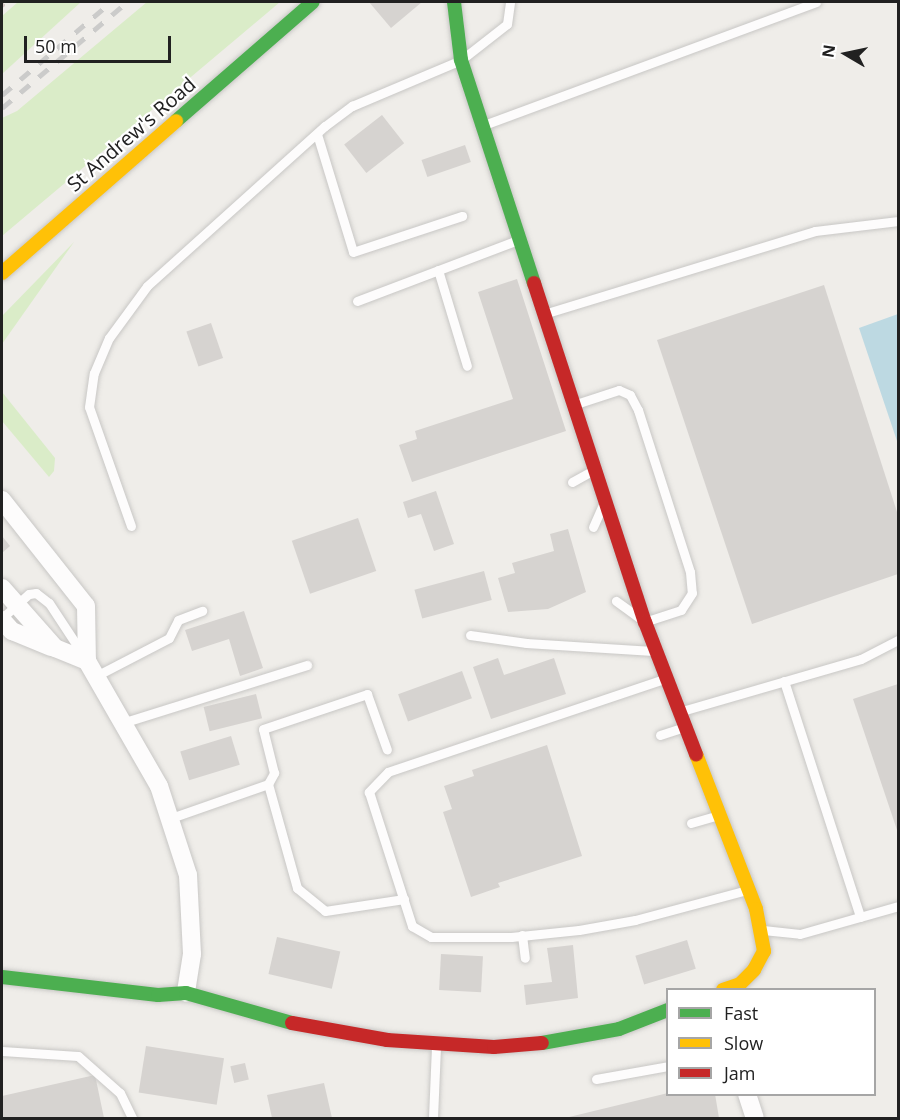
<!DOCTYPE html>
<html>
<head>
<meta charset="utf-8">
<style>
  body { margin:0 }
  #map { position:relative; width:900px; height:1120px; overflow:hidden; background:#efede9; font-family:"Open Sans",sans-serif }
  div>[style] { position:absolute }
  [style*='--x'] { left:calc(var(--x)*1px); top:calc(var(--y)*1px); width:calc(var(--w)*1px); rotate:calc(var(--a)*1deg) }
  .grass>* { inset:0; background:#daecc8 }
  .water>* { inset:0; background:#bdd9e2 }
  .building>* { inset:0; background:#d6d3d0; transform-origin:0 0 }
  .path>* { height:4px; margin-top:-2px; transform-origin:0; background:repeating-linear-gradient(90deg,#d8cac8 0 3px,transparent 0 6px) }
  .roads { filter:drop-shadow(0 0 2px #c8c7c5) drop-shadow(0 0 2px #c8c7c5) }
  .lane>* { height:9px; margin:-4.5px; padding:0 4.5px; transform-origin:4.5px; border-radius:4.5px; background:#fdfcfc }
  .street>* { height:18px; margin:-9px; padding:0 9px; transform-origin:9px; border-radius:9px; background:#fdfcfc }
  .fast>* { height:14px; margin:-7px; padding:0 7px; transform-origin:7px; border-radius:7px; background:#4caf50 }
  .slow>* { height:14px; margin:-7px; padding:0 7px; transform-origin:7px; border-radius:7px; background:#ffc107 }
  .jam>* { height:14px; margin:-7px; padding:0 7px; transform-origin:7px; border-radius:7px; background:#c62828 }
  .rail>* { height:4.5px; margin-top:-2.25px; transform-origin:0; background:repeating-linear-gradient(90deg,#cbcbca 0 12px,transparent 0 24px) }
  span { translate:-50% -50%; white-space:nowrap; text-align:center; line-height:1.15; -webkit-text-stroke:4.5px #fff; paint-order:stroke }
  .street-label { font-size:20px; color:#212121 }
  .frame { position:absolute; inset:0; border:3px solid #212121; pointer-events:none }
  .legend { position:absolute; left:666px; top:988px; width:210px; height:108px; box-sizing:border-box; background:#fff; border:2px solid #a6a6a6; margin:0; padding:8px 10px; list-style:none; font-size:18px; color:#212121 }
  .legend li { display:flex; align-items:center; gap:12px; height:30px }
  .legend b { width:30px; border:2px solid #a6a6a6 }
  .north { position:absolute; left:816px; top:24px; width:60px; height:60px; -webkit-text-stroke:4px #fff; paint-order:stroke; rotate:279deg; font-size:16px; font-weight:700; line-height:24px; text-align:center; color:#212121 }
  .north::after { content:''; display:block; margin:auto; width:21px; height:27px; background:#212121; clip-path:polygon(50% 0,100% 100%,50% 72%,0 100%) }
  .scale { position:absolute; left:24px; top:36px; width:147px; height:27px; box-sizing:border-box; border:3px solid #212121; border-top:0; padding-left:8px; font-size:18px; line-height:21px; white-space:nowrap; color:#212121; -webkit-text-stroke:4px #fff; paint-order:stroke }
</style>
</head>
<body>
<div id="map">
  <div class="grass">
    <i style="clip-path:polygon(18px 2px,81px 2px,2px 74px,2px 16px)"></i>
    <i style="clip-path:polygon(147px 2px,280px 2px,2px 236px,2px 118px,17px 111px)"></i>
    <i style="clip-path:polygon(74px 242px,2px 344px,2px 316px)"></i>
    <i style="clip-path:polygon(2px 392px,55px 458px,54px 471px,49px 477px,2px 421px)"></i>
  </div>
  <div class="water">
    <i style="clip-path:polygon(898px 314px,898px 444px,859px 328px)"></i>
  </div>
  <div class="building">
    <i style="clip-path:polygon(369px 2px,422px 2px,391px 28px)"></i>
    <i style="left:382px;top:115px;width:36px;height:48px;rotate:52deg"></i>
    <i style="left:465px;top:145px;width:18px;height:46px;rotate:71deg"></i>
    <i style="clip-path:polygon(517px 279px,566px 431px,412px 482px,399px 445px,417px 439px,415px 431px,513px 399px,478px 292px)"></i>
    <i style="clip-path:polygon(824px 285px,898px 515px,898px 574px,752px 624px,657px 340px)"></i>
    <i style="left:211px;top:323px;width:37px;height:26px;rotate:71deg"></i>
    <i style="clip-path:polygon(436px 491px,454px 544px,434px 551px,421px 514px,408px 518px,403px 502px)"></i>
    <i style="left:358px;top:518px;width:56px;height:70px;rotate:71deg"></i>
    <i style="clip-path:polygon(568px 529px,586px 592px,548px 609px,508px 612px,498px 578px,515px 573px,512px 563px,554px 551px,550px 534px)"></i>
    <i style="clip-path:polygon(2px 536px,10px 546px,2px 553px)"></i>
    <i style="left:484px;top:571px;width:30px;height:72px;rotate:75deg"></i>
    <i style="clip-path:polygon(244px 611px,263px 668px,240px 676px,229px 639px,192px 651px,185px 630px)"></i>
    <i style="clip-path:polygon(498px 658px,504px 675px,554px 658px,566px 694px,491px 719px,473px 667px)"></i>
    <i style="left:462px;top:671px;width:29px;height:68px;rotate:70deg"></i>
    <i style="clip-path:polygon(898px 684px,898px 833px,853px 699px)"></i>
    <i style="left:256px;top:694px;width:25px;height:54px;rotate:76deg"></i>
    <i style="left:231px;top:736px;width:30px;height:53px;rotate:73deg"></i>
    <i style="clip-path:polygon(547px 745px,582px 856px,498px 883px,500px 887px,471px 897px,443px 812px,452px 809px,444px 786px,474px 776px,472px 770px)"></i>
    <i style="left:277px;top:937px;width:65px;height:38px;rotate:13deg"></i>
    <i style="left:687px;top:940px;width:30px;height:54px;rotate:73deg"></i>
    <i style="clip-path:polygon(573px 945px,578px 998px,526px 1005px,524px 985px,552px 982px,547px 948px)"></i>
    <i style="left:441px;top:954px;width:42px;height:36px;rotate:3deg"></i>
    <i style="left:146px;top:1046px;width:79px;height:47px;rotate:9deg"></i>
    <i style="left:245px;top:1063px;width:17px;height:15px;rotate:77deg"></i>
    <i style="clip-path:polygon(95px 1075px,104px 1118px,2px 1118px,2px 1096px)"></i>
    <i style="clip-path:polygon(324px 1083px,332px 1118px,272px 1118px,267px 1095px)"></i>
    <i style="clip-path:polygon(668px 1093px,715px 1094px,719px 1118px,565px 1118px)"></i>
  </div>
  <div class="path">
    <i style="--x:2;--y:6;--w:6;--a:-39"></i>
  </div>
  <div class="roads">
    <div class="lane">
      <i style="--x:484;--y:125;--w:354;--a:-20.3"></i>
      <i style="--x:317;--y:134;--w:123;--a:73"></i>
      <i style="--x:353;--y:252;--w:115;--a:-18.3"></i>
      <i style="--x:438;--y:270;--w:100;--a:73.2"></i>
      <i style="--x:357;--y:301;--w:172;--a:-20.8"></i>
      <i style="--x:547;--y:313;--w:280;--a:-17"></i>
      <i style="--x:815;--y:231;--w:84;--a:-6.9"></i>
      <i style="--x:576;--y:404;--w:45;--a:-18"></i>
      <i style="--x:619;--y:390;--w:12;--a:24"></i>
      <i style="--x:630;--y:395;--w:17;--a:62"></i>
      <i style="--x:638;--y:410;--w:170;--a:72.2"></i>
      <i style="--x:690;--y:572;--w:21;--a:85"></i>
      <i style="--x:692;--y:593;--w:20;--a:123"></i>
      <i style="--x:681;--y:610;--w:38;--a:162"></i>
      <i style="--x:645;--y:622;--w:36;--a:-144"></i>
      <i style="--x:572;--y:482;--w:25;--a:-29"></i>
      <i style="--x:131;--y:526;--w:126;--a:-109.4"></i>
      <i style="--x:89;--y:407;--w:34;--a:-82"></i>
      <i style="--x:94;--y:373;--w:38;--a:-67"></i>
      <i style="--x:109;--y:338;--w:64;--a:-53.8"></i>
      <i style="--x:147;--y:286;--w:239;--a:-42"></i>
      <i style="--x:325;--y:126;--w:34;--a:-37"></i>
      <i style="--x:352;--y:106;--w:118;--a:-22.9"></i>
      <i style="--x:461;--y:60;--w:58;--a:-38"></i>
      <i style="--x:507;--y:24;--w:22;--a:-82"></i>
      <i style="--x:593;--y:527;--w:22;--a:-66"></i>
      <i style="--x:2;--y:618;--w:36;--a:-42"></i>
      <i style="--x:29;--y:594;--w:7;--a:-8"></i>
      <i style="--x:36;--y:593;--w:16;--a:38"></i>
      <i style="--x:49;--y:603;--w:64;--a:56.6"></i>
      <i style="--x:470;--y:635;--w:57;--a:8.1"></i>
      <i style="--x:526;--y:643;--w:127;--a:3.6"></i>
      <i style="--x:96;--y:676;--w:82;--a:-27.5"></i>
      <i style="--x:169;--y:638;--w:20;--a:-63"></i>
      <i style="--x:178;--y:620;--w:26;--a:-21"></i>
      <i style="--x:664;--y:679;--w:291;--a:161.4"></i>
      <i style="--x:388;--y:772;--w:28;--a:134"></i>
      <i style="--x:369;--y:792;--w:141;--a:72.2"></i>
      <i style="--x:412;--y:926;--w:22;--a:30"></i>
      <i style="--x:431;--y:937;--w:80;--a:0"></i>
      <i style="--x:511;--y:937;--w:68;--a:-5.9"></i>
      <i style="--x:579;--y:930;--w:57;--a:-10.1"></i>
      <i style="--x:635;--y:920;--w:116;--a:-15"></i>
      <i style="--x:784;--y:681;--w:248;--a:72.1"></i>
      <i style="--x:682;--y:711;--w:186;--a:-16.2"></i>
      <i style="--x:861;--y:659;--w:42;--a:-27.2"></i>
      <i style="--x:122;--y:723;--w:194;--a:-17.4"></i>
      <i style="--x:660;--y:735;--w:25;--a:-18"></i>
      <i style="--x:268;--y:784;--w:13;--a:-61"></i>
      <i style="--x:274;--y:773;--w:45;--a:-104"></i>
      <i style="--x:263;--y:729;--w:110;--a:-18.6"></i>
      <i style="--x:367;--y:694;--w:59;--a:70.3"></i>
      <i style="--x:171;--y:818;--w:103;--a:-19.3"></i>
      <i style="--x:268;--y:784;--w:108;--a:74.4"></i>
      <i style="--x:297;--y:888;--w:36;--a:39"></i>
      <i style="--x:325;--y:911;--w:80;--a:-8.6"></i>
      <i style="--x:691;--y:823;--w:29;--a:-16"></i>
      <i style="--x:763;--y:930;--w:37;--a:6"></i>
      <i style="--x:800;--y:934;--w:102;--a:-15.9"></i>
      <i style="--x:522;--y:935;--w:23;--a:83"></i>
      <i style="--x:2;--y:1051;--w:76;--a:3.8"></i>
      <i style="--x:78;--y:1056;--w:56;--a:41.4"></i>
      <i style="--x:120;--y:1093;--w:28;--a:64"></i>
      <i style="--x:596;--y:1079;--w:73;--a:-10.2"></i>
      <i style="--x:433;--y:1118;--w:72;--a:-87.6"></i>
    </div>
    <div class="street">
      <i style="--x:2;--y:500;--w:135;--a:51.6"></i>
      <i style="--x:86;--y:606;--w:55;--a:89"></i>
      <i style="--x:87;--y:661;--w:144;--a:60.1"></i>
      <i style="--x:159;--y:786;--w:94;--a:72"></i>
      <i style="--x:188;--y:875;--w:79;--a:87.1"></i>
      <i style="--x:192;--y:954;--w:39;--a:99"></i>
      <i style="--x:2;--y:588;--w:80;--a:48.5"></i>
      <i style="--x:55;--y:648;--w:35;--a:22"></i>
      <i style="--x:2;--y:620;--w:15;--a:48"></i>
      <i style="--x:12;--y:631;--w:42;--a:22.3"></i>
      <i style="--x:747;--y:1094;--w:25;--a:72"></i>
    </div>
    <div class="fast">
      <i style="--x:454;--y:2;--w:58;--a:83.1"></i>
      <i style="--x:461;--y:60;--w:235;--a:71.9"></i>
      <i style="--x:176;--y:121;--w:181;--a:-41"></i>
      <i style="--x:2;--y:977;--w:157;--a:6.6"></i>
      <i style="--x:158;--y:995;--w:28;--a:-4"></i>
      <i style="--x:186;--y:993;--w:110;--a:15.8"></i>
      <i style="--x:542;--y:1043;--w:78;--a:-10.3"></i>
      <i style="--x:619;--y:1029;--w:53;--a:-21.2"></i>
    </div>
    <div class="slow">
      <i style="--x:2;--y:273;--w:231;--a:-41.1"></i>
      <i style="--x:696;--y:754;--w:166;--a:68.8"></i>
      <i style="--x:756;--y:909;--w:43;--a:79.2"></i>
      <i style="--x:764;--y:951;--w:21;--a:118"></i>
      <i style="--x:754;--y:970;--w:20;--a:135"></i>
      <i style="--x:740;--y:984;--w:18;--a:161"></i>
    </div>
    <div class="jam">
      <i style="--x:534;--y:283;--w:357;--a:71.9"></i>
      <i style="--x:645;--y:622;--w:142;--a:68.9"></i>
      <i style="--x:292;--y:1023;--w:97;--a:10.1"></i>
      <i style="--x:387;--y:1040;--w:107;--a:3.7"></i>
      <i style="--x:494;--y:1047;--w:48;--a:-4.8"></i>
    </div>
  </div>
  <div class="rail">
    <i style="--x:2;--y:95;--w:143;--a:-40.5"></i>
    <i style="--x:2;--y:108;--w:164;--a:-40.3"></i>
  </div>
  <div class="street-label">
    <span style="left:131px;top:134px;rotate:-41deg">St Andrew's Road</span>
  </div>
  <div class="frame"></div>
  <ul class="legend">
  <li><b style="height:8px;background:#4caf50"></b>Fast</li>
  <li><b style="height:8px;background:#ffc107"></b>Slow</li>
  <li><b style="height:8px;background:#c62828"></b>Jam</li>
  </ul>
  <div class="north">N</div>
  <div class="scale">50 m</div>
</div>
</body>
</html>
